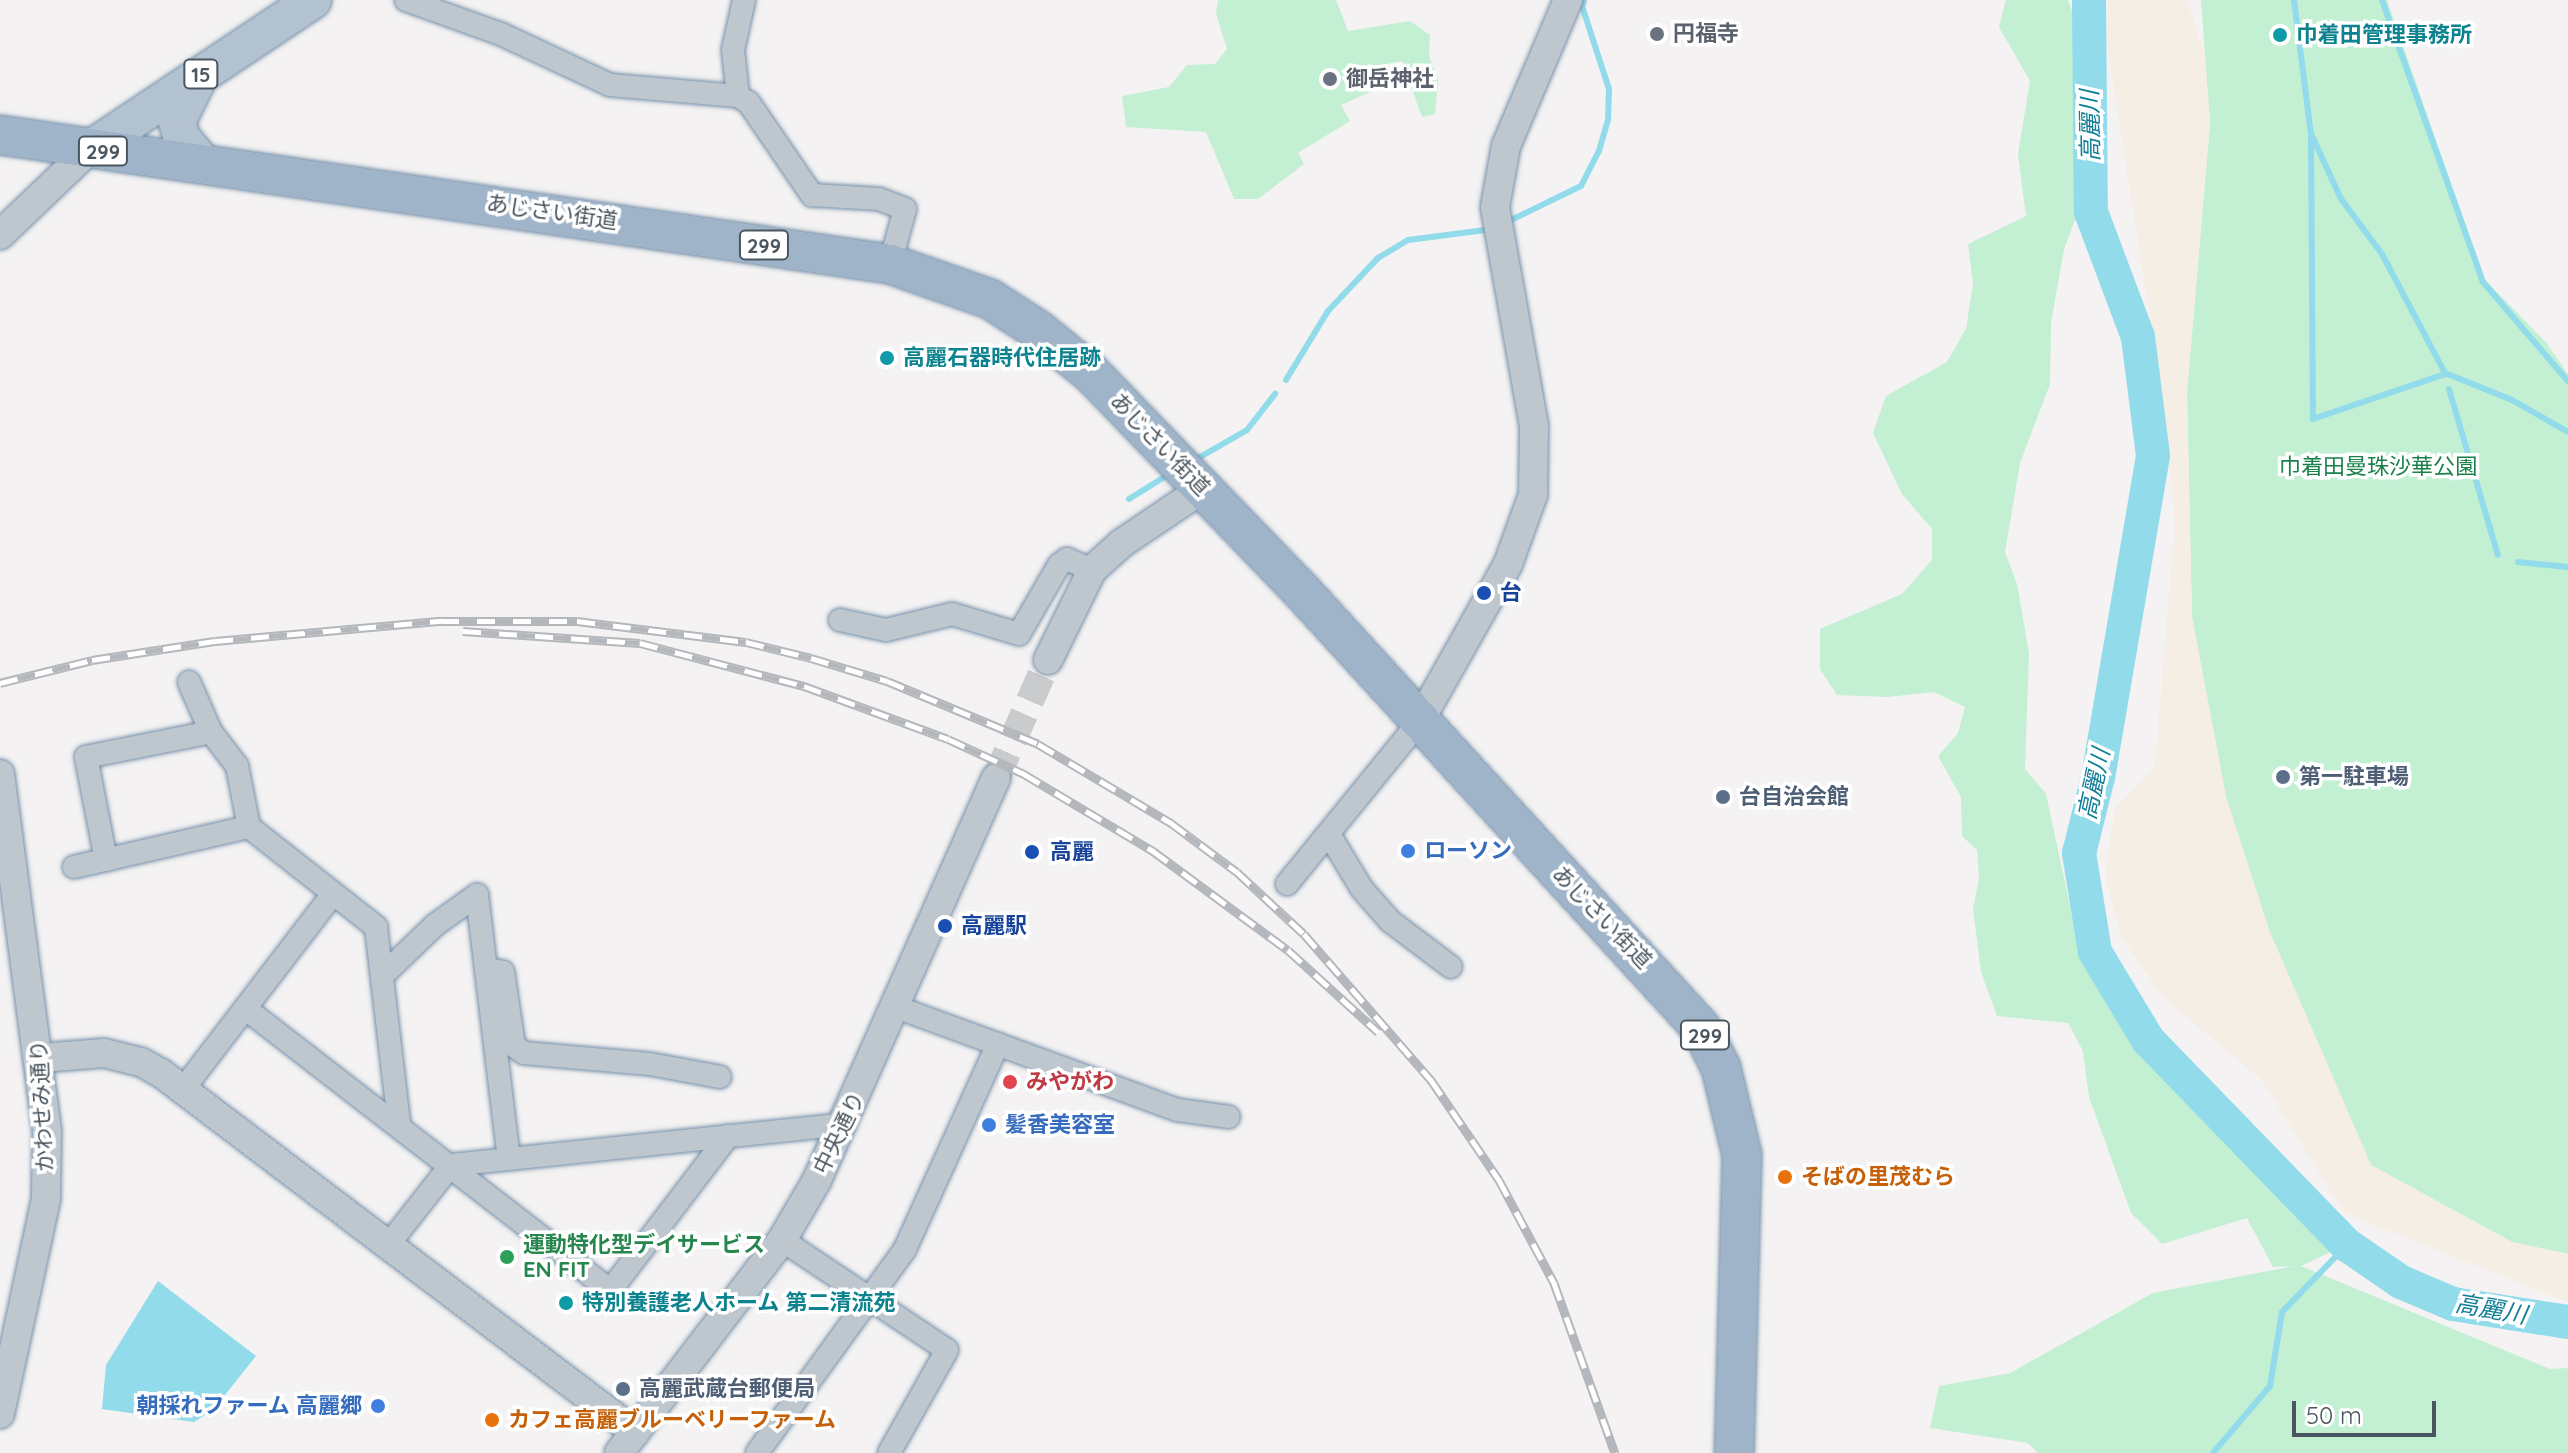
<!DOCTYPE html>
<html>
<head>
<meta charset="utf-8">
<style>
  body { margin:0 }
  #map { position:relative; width:2568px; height:1453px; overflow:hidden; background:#f4f2f2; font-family:Quicksand,"Noto Sans JP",sans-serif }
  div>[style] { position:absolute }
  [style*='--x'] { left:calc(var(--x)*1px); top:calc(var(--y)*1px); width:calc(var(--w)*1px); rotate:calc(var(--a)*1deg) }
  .green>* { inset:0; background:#c3efd3 }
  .sand>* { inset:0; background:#f4eee4 }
  .water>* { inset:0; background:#91dbeb }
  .stream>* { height:6px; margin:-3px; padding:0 3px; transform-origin:3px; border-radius:3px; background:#91dbeb }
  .river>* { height:34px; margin:-17px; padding:0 17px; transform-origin:17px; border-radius:17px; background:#91dbeb }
  .tertiary-tunnel>* { height:28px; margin-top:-14px; transform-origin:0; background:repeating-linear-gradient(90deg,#cacbcd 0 28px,transparent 0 42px) }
  .roads { filter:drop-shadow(0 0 2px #7691ab) drop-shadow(0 0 2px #7691ab) }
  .minor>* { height:22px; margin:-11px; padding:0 11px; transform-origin:11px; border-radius:11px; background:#bec7ce }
  .tertiary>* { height:28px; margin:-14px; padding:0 14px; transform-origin:14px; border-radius:14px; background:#bec7ce }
  .primary>* { height:36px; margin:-18px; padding:0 18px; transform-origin:18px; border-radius:18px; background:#b3c2d0 }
  .trunk>* { height:38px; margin:-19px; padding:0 19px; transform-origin:19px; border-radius:19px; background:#9fb4c8 }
  .rail>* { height:9px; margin-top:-4.5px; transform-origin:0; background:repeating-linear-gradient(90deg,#fff 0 18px,#b4b7bc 0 36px); box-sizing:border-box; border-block:2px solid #b4b7bc }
  .dots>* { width:22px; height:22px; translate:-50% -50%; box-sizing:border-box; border:4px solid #fff; border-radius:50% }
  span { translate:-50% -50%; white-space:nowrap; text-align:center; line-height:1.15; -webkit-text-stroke:7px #fff; paint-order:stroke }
  .shield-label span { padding:2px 6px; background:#fff; border:2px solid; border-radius:6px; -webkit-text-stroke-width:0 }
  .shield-label { font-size:20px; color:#4a565f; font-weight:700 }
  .worship-label { font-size:22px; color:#5b616d; font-weight:700 }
  .left { translate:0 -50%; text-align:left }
  .culture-label { font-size:22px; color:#0d838f; font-weight:700 }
  .street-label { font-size:22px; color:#4a565f }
  .park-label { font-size:22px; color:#19824a }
  .transit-label { font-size:22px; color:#164399; font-weight:700 }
  .service-label { font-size:22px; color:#4e5e75; font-weight:700 }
  .shop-label { font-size:22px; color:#366cbe; font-weight:700 }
  .right { translate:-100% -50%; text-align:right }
  .health-label { font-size:22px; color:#be3a42; font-weight:700 }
  .food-label { font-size:22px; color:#c56008; font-weight:700 }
  .leisure-label { font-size:22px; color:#27864d; font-weight:700 }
  .water-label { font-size:24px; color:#0f7e96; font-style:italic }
  .scale { position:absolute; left:2292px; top:1401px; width:144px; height:36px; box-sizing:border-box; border:4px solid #4a565f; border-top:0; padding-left:10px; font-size:24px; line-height:28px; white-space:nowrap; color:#4a565f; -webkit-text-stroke:6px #fff; paint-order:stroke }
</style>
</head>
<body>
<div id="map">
  <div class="green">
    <i style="clip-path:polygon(1218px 0,1336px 0,1348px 31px,1410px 21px,1430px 35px,1429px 56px,1438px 80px,1435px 114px,1422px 117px,1402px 61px,1366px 68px,1370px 92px,1341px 105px,1350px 121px,1298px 153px,1304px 164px,1258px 199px,1234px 199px,1206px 132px,1126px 127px,1122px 96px,1169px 87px,1187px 65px,1215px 64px,1227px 49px,1216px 14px)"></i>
    <i style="clip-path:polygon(2006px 0,2068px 0,2080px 33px,2074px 84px,2074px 156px,2082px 182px,2079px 209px,2064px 249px,2051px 323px,2050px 384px,2020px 463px,2005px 552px,2017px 584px,2029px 653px,2025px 769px,2046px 794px,2079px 948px,2130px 1031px,2337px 1249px,2301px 1266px,2550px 1369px,2568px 1368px,2568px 1453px,2038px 1453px,2028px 1443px,1930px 1428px,1939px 1386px,2010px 1373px,2153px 1293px,2294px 1266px,2273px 1267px,2247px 1218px,2162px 1244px,2131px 1213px,2089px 1097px,2083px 1051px,2068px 1023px,1997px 1016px,1981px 972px,1973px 909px,1979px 878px,1977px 850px,1962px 836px,1961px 797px,1938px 756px,1958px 733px,1965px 707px,1934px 692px,1888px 697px,1837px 695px,1820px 669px,1820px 629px,1902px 594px,1932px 560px,1932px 529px,1902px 494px,1873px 433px,1886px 396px,1947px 362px,1966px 329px,1973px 284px,1968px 244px,2026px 216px,2018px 154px,2030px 81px,1999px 27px)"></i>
    <i style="clip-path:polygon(2201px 0,2387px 0,2485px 280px,2545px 341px,2568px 374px,2568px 1254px,2512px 1242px,2371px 1165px,2269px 930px,2226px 797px,2192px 617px,2187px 392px,2210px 123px)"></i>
  </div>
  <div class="sand">
    <i style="clip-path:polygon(2108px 0,2187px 0,2205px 55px,2210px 123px,2187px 392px,2192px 617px,2226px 797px,2269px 930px,2371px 1165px,2512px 1242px,2568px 1254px,2568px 1302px,2344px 1213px,2262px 1080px,2163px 997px,2120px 935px,2105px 876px,2115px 808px,2155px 766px,2175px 521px,2162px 393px,2107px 46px)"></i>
  </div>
  <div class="water">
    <i style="clip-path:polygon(158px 1281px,256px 1356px,213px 1410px,194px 1422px,102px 1409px,106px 1365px)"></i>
  </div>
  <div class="stream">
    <i style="--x:2294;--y:0;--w:135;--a:82.8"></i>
    <i style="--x:2311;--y:134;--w:72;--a:65.2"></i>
    <i style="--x:2341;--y:199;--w:69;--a:53.3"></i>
    <i style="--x:2382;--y:254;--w:135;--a:62.1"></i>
    <i style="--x:2445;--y:373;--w:72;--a:21.9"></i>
    <i style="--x:2512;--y:400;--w:64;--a:29.7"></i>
    <i style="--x:2382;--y:0;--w:300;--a:70.3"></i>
    <i style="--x:2483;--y:282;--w:130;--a:49.4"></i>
    <i style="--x:2311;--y:137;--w:282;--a:89.6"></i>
    <i style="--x:2313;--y:419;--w:139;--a:-18.8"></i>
    <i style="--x:1509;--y:221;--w:80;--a:-25.9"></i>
    <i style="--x:1581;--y:186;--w:39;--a:-63"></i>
    <i style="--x:1599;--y:151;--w:33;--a:-74"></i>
    <i style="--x:1608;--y:119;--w:30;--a:-88"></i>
    <i style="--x:1609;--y:89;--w:87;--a:-108"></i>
    <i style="--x:1582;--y:6;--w:6;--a:-72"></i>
    <i style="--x:1286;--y:380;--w:81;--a:-58.7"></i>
    <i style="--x:1328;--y:311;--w:73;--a:-46.7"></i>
    <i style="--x:1378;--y:258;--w:35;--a:-31"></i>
    <i style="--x:1408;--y:240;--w:78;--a:-7.4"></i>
    <i style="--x:2449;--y:389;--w:173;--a:73.6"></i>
    <i style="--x:1200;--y:457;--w:54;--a:-29.9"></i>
    <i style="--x:1247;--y:430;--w:46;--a:-52.1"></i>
    <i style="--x:1129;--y:499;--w:44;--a:-31.9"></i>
    <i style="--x:2518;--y:562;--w:50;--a:5.7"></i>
    <i style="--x:2213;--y:1453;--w:88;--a:-49.6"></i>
    <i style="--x:2270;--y:1386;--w:75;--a:-80.8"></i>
    <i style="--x:2282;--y:1312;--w:93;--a:-45.9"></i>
  </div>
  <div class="river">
    <i style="--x:2089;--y:0;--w:212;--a:89.5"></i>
    <i style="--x:2091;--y:212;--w:134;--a:69.4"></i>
    <i style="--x:2138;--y:337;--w:120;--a:82.8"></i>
    <i style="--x:2153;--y:456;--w:326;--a:99.7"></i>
    <i style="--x:2098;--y:777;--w:78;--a:104"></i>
    <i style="--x:2079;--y:853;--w:100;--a:80.8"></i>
    <i style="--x:2095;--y:952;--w:103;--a:58.9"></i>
    <i style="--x:2148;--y:1040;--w:286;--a:45.9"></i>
    <i style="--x:2347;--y:1245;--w:65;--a:34.4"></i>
    <i style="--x:2401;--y:1282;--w:56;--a:22.9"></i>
    <i style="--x:2453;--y:1304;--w:116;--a:8.9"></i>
  </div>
  <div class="tertiary-tunnel">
    <i style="--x:996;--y:778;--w:129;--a:-66.2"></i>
  </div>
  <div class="roads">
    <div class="minor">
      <i style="--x:406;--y:0;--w:101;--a:19.7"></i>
      <i style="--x:501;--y:34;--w:120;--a:25.1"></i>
      <i style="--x:610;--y:85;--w:128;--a:4.9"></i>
      <i style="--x:738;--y:96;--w:13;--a:32"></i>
      <i style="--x:749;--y:103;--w:112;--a:55.6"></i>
      <i style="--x:812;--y:195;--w:67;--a:3.4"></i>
      <i style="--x:879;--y:199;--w:28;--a:21"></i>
      <i style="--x:905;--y:209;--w:57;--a:105.3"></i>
      <i style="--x:738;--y:96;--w:46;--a:-96.2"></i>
      <i style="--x:733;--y:50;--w:51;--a:-77.6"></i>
      <i style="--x:840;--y:620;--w:47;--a:12.3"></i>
      <i style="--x:886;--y:630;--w:68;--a:-13.6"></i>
      <i style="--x:952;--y:614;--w:70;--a:16.6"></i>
      <i style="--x:1019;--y:634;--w:80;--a:-59.9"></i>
      <i style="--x:1059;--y:565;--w:10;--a:-37"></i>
      <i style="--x:1067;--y:559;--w:27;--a:24"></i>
      <i style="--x:189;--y:682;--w:55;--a:66.3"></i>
      <i style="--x:211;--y:732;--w:43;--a:52.6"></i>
      <i style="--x:237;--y:766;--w:62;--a:78.9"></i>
      <i style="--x:249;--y:827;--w:162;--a:38.2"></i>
      <i style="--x:376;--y:927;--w:198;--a:83.3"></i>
      <i style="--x:1330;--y:836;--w:62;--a:58.9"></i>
      <i style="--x:1362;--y:889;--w:43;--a:48.8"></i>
      <i style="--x:1390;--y:921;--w:76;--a:37"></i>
      <i style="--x:106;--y:860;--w:105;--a:-101"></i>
      <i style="--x:86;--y:757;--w:127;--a:-11.3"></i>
      <i style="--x:74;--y:867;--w:180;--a:-12.9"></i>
      <i style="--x:1287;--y:884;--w:209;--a:-50.8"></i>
      <i style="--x:477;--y:895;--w:266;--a:83.1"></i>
      <i style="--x:486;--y:969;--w:17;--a:10"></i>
      <i style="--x:503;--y:972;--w:75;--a:81.5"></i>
      <i style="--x:514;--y:1046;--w:12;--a:35"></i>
      <i style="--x:524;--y:1053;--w:126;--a:5"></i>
      <i style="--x:650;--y:1064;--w:71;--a:10.5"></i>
      <i style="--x:383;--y:975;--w:72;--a:-43.9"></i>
      <i style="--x:435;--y:925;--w:52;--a:-35.5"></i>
      <i style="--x:896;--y:1007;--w:300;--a:20.1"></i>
      <i style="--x:1178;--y:1110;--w:51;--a:7.8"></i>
      <i style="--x:246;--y:1009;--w:455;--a:37.7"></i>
      <i style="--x:606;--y:1287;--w:7;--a:0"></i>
      <i style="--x:613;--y:1287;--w:190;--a:-52.7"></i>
      <i style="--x:184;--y:1088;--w:243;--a:-52.5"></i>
      <i style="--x:782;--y:1240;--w:198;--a:33.7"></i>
      <i style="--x:947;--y:1350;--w:118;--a:119.4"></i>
      <i style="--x:389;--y:1244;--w:100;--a:-51.9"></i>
      <i style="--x:451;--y:1165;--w:396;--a:-5.9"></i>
      <i style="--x:757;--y:1453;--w:252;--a:-54"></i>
      <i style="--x:905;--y:1249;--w:225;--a:-65.6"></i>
    </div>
    <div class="tertiary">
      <i style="--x:0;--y:235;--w:124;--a:-43.7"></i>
      <i style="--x:1048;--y:660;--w:100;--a:-63.9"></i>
      <i style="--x:1092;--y:570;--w:40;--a:-42"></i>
      <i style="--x:1122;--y:543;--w:99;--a:-33.9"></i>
      <i style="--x:1419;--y:722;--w:181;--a:-60.6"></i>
      <i style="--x:1508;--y:564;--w:73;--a:-70.1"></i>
      <i style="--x:1533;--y:495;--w:69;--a:-89.2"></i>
      <i style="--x:1534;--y:426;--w:222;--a:-100.1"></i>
      <i style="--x:1495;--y:207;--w:62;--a:-79.8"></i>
      <i style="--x:1506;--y:146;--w:159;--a:-67"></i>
      <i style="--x:0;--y:774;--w:361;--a:82.5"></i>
      <i style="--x:47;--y:1132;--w:67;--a:90.9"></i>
      <i style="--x:46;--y:1199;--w:220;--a:102.1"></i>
      <i style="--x:41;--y:1058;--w:63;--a:-4.5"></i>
      <i style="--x:104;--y:1053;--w:38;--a:14"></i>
      <i style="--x:141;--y:1062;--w:23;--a:29"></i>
      <i style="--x:161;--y:1073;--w:595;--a:37.14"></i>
      <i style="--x:619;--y:1453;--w:268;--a:-52.6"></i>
      <i style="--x:782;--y:1240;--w:69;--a:-59.7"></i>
      <i style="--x:817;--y:1180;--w:440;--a:-66"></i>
    </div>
    <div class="primary">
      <i style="--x:199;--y:77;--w:50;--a:116.1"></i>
      <i style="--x:177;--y:122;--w:17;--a:73"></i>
      <i style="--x:182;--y:138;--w:35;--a:50"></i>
      <i style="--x:90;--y:149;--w:268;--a:-33.7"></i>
    </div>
    <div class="trunk">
      <i style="--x:0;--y:135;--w:899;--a:8.25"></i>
      <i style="--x:890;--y:264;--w:106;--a:19.3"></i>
      <i style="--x:990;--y:299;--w:57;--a:32.9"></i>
      <i style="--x:1038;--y:330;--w:68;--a:39.1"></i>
      <i style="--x:1091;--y:373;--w:296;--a:46"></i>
      <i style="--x:1297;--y:586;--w:599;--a:47.57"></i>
      <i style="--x:1701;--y:1028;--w:45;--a:63.4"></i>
      <i style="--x:1721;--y:1068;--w:89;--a:76.4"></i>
      <i style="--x:1742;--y:1155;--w:298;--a:91.5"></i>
    </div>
  </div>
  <div class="rail">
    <i style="--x:463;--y:631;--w:177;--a:3.9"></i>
    <i style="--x:640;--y:643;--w:170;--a:14.7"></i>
    <i style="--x:804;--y:686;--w:153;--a:20.2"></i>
    <i style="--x:948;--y:739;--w:84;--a:24.7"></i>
    <i style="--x:1024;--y:774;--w:150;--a:30.8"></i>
    <i style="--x:1153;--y:851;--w:167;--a:36.3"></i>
    <i style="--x:1288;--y:950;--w:122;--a:42.3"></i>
    <i style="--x:0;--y:683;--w:95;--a:-14"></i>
    <i style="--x:92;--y:660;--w:124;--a:-8.8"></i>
    <i style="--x:215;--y:641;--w:227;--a:-5.1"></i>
    <i style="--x:441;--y:621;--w:136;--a:0"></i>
    <i style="--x:577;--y:621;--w:170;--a:7.1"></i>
    <i style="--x:746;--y:642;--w:67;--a:13.8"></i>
    <i style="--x:811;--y:658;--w:79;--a:16.8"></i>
    <i style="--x:887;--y:681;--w:164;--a:22.6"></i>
    <i style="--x:1038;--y:744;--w:155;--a:30.7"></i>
    <i style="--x:1171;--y:823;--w:82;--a:36.6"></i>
    <i style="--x:1237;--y:872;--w:91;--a:42.8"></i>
    <i style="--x:1304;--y:934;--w:194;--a:49"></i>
    <i style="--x:1431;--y:1080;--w:121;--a:55.8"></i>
    <i style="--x:1499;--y:1180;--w:117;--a:61.9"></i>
    <i style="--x:1554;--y:1283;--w:181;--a:70.3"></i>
  </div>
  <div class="dots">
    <i style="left:1657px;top:34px;background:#6b7280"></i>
    <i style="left:2280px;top:35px;background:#0f9aa8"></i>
    <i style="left:1330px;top:79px;background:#6b7280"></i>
    <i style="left:887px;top:358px;background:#0f9aa8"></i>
    <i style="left:1484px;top:593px;background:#1a4fb4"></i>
    <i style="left:2283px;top:777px;background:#5c6f8a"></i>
    <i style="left:1723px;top:797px;background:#5c6f8a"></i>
    <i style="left:1408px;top:851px;background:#3f7fe0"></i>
    <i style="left:1032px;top:852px;background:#1a4fb4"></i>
    <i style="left:945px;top:926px;background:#1a4fb4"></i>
    <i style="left:1010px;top:1082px;background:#e0444e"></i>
    <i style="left:989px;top:1125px;background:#3f7fe0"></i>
    <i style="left:1785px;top:1177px;background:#e8710a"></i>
    <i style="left:507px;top:1257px;background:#2e9e5b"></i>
    <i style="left:566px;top:1303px;background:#0f9aa8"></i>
    <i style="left:623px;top:1389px;background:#5c6f8a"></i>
    <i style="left:378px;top:1406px;background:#3f7fe0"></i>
    <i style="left:492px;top:1420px;background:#e8710a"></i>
  </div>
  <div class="shield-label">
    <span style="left:201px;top:74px">15</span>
    <span style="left:103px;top:151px">299</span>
    <span style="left:764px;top:245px">299</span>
    <span style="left:1705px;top:1035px">299</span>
  </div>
  <div class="worship-label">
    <span class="left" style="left:1673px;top:34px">円福寺</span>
    <span class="left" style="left:1346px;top:79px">御岳神社</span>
  </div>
  <div class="culture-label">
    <span class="left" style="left:2296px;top:35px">巾着田管理事務所</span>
    <span class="left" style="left:903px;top:358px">高麗石器時代住居跡</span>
    <span class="left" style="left:582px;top:1303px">特別養護老人ホーム 第二清流苑</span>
  </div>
  <div class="street-label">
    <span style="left:552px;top:212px;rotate:8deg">あじさい街道</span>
    <span style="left:1160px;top:444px;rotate:46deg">あじさい街道</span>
    <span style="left:1602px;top:917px;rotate:46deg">あじさい街道</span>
    <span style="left:42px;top:1106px;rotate:-93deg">かわせみ通り</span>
    <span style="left:839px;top:1133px;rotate:-64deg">中央通り</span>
  </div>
  <div class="park-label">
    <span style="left:2378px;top:467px">巾着田曼珠沙華公園</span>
  </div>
  <div class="transit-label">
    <span class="left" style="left:1500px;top:593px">台</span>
    <span class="left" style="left:1050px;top:852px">高麗</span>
    <span class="left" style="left:961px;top:926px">高麗駅</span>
  </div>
  <div class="service-label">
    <span class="left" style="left:2299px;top:777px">第一駐車場</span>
    <span class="left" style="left:1739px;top:797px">台自治会館</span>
    <span class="left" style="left:639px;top:1389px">高麗武蔵台郵便局</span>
  </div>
  <div class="shop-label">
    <span class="left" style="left:1424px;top:851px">ローソン</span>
    <span class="left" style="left:1005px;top:1125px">髪香美容室</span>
    <span class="right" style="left:362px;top:1406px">朝採れファーム 高麗郷</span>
  </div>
  <div class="health-label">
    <span class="left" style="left:1026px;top:1082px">みやがわ</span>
  </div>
  <div class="food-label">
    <span class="left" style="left:1801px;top:1177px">そばの里茂むら</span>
    <span class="left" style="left:508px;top:1420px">カフェ高麗ブルーベリーファーム</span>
  </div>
  <div class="leisure-label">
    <span class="left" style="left:523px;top:1257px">運動特化型デイサービス<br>EN FIT</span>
  </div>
  <div class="water-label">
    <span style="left:2090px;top:126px;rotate:-91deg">高麗川</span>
    <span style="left:2094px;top:784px;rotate:-78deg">高麗川</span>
    <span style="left:2491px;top:1309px;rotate:10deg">高麗川</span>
  </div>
  <div class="scale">50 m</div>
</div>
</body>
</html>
